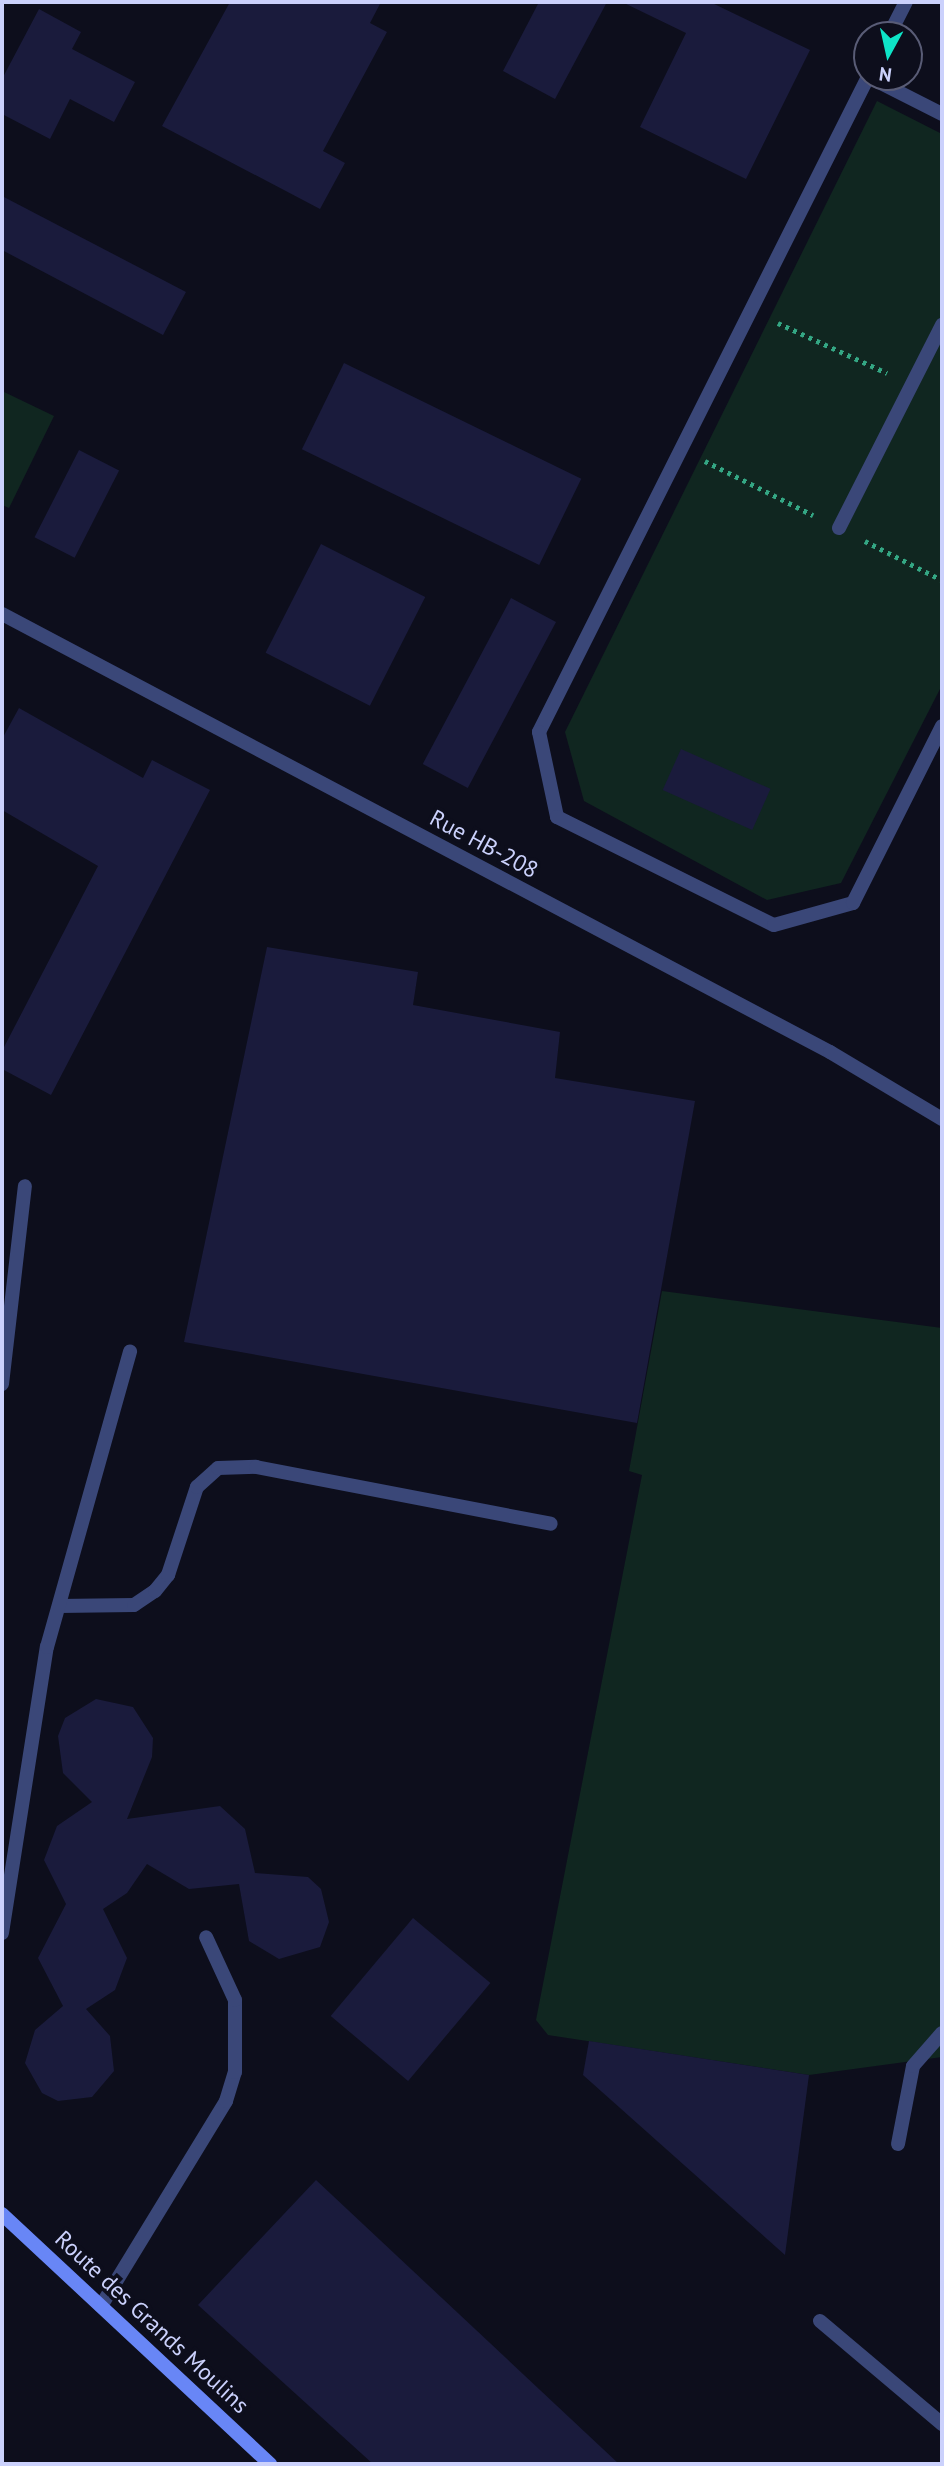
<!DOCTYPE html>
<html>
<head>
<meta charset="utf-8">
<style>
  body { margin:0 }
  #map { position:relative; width:944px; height:2466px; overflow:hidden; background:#0d0e1c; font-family:"PT Sans",sans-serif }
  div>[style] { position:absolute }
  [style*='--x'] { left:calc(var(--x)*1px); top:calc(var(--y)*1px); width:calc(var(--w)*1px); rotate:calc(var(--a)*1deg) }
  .green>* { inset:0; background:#102620 }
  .building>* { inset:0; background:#1a1b3c; transform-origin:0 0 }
  .path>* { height:4.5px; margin-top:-2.25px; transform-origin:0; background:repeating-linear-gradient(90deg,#34a784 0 3.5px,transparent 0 8.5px) }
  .lane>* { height:14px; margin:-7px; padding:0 7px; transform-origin:7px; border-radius:7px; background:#3a4778 }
  .street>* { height:14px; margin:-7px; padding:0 7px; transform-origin:7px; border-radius:7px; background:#3a4778 }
  .secondary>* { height:14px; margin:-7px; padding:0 7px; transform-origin:7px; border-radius:7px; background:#6886f6 }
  span { translate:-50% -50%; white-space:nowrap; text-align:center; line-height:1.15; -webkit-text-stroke:7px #0d0e1c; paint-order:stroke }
  .street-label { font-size:23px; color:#cbd1fc }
  .frame { position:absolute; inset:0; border:4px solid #cbd1fc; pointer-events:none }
  .north { position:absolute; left:853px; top:21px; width:70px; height:70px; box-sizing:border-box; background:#0d0e1c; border:2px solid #595c76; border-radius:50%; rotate:188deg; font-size:19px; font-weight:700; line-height:28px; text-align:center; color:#cbd1fc }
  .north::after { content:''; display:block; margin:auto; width:24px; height:32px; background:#0ee4c7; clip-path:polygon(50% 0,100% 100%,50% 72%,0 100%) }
</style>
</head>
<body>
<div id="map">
  <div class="green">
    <i style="clip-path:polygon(877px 101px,942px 134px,942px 685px,841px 883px,767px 900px,584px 801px,565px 732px)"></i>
    <i style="clip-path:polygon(2px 391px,54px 416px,9px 508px,2px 505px)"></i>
    <i style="clip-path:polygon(662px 1291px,942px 1328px,942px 2057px,809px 2075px,548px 2035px,536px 2020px,642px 1475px,629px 1471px)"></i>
  </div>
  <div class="building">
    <i style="clip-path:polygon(230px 2px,381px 2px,370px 23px,387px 32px,323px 151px,345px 163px,320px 209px,162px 126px)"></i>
    <i style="clip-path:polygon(539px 2px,607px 2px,555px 99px,503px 71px)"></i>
    <i style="clip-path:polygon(622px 2px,710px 2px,810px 50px,746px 179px,640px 127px,686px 33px)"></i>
    <i style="clip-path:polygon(39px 9px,81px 32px,72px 49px,135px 82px,114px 122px,70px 99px,50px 139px,2px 114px,2px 79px)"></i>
    <i style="clip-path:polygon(2px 196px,186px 292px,163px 335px,2px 250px)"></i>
    <i style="left:344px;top:363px;width:264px;height:96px;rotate:26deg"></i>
    <i style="left:79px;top:450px;width:45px;height:98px;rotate:27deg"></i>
    <i style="left:321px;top:544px;width:117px;height:122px;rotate:27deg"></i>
    <i style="left:511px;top:598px;width:51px;height:188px;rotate:28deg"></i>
    <i style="clip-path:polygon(19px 708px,143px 778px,152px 760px,210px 790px,51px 1095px,2px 1069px,2px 1051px,98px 866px,2px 810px,2px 739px)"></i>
    <i style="left:681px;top:749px;width:98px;height:45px;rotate:24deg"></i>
    <i style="clip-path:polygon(267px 947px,418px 972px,413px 1005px,560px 1032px,555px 1078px,695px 1101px,637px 1423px,184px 1342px)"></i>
    <i style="clip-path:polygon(96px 1699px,133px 1707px,153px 1738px,152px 1757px,127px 1819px,220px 1806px,245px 1829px,255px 1873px,308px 1877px,321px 1889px,329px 1922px,320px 1947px,279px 1959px,249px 1941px,239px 1884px,189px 1889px,147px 1864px,127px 1893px,103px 1909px,127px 1958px,115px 1990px,86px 2009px,110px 2036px,114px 2071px,92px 2097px,58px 2101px,42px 2093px,25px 2063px,35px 2030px,63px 2006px,38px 1958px,66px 1904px,44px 1860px,57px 1826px,92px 1802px,63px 1773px,58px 1736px,65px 1718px)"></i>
    <i style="left:413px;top:1918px;width:101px;height:128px;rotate:40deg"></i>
    <i style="clip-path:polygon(589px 2041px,809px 2075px,785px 2255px,583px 2075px)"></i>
    <i style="clip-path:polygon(316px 2180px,619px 2464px,373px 2464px,198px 2305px)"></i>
  </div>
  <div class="path">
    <i style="--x:778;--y:323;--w:120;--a:24.6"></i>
    <i style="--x:705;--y:461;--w:121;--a:26.6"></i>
    <i style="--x:865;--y:541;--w:86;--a:26.9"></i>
  </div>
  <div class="lane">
    <i style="--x:889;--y:35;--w:37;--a:-63"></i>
    <i style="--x:868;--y:77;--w:733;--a:116.67"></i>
    <i style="--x:539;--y:732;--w:87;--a:78"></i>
    <i style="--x:557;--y:817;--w:242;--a:26.5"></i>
    <i style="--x:774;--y:925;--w:82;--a:-15.6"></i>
    <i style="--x:853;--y:903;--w:198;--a:-63.3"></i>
    <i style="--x:869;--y:77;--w:82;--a:26.9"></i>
    <i style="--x:2;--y:1384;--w:199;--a:-83.4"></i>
    <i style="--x:59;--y:1606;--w:75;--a:-0.8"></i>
    <i style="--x:134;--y:1605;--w:25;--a:-34"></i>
    <i style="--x:155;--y:1591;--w:21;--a:-51"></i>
    <i style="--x:168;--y:1575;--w:93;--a:-71.8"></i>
    <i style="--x:197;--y:1487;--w:28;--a:-42"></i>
    <i style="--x:218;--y:1468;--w:38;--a:-2"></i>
    <i style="--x:256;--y:1467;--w:300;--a:10.9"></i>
    <i style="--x:2;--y:1933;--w:290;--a:-81.1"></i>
    <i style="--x:47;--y:1647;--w:307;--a:-74.3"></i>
    <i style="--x:898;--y:2144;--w:79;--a:-79.1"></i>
    <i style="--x:913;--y:2066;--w:44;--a:-48.7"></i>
    <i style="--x:101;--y:2306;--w:240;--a:-58.6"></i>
    <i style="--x:226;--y:2101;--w:30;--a:-73"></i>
    <i style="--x:235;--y:2072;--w:72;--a:-90"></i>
    <i style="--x:235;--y:2000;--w:69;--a:-114.7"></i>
    <i style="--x:820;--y:2321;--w:160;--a:40.2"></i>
  </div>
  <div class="street">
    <i style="--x:839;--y:528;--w:228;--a:-63.1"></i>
    <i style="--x:2;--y:614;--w:937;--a:27.88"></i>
    <i style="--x:830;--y:1052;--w:131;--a:30.9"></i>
  </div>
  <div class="secondary">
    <i style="--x:2;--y:2214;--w:367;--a:43"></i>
  </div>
  <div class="street-label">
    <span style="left:484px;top:844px;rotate:28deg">Rue HB-208</span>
    <span style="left:152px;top:2322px;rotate:43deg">Route des Grands Moulins</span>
  </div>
  <div class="frame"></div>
  <div class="north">N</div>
</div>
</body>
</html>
